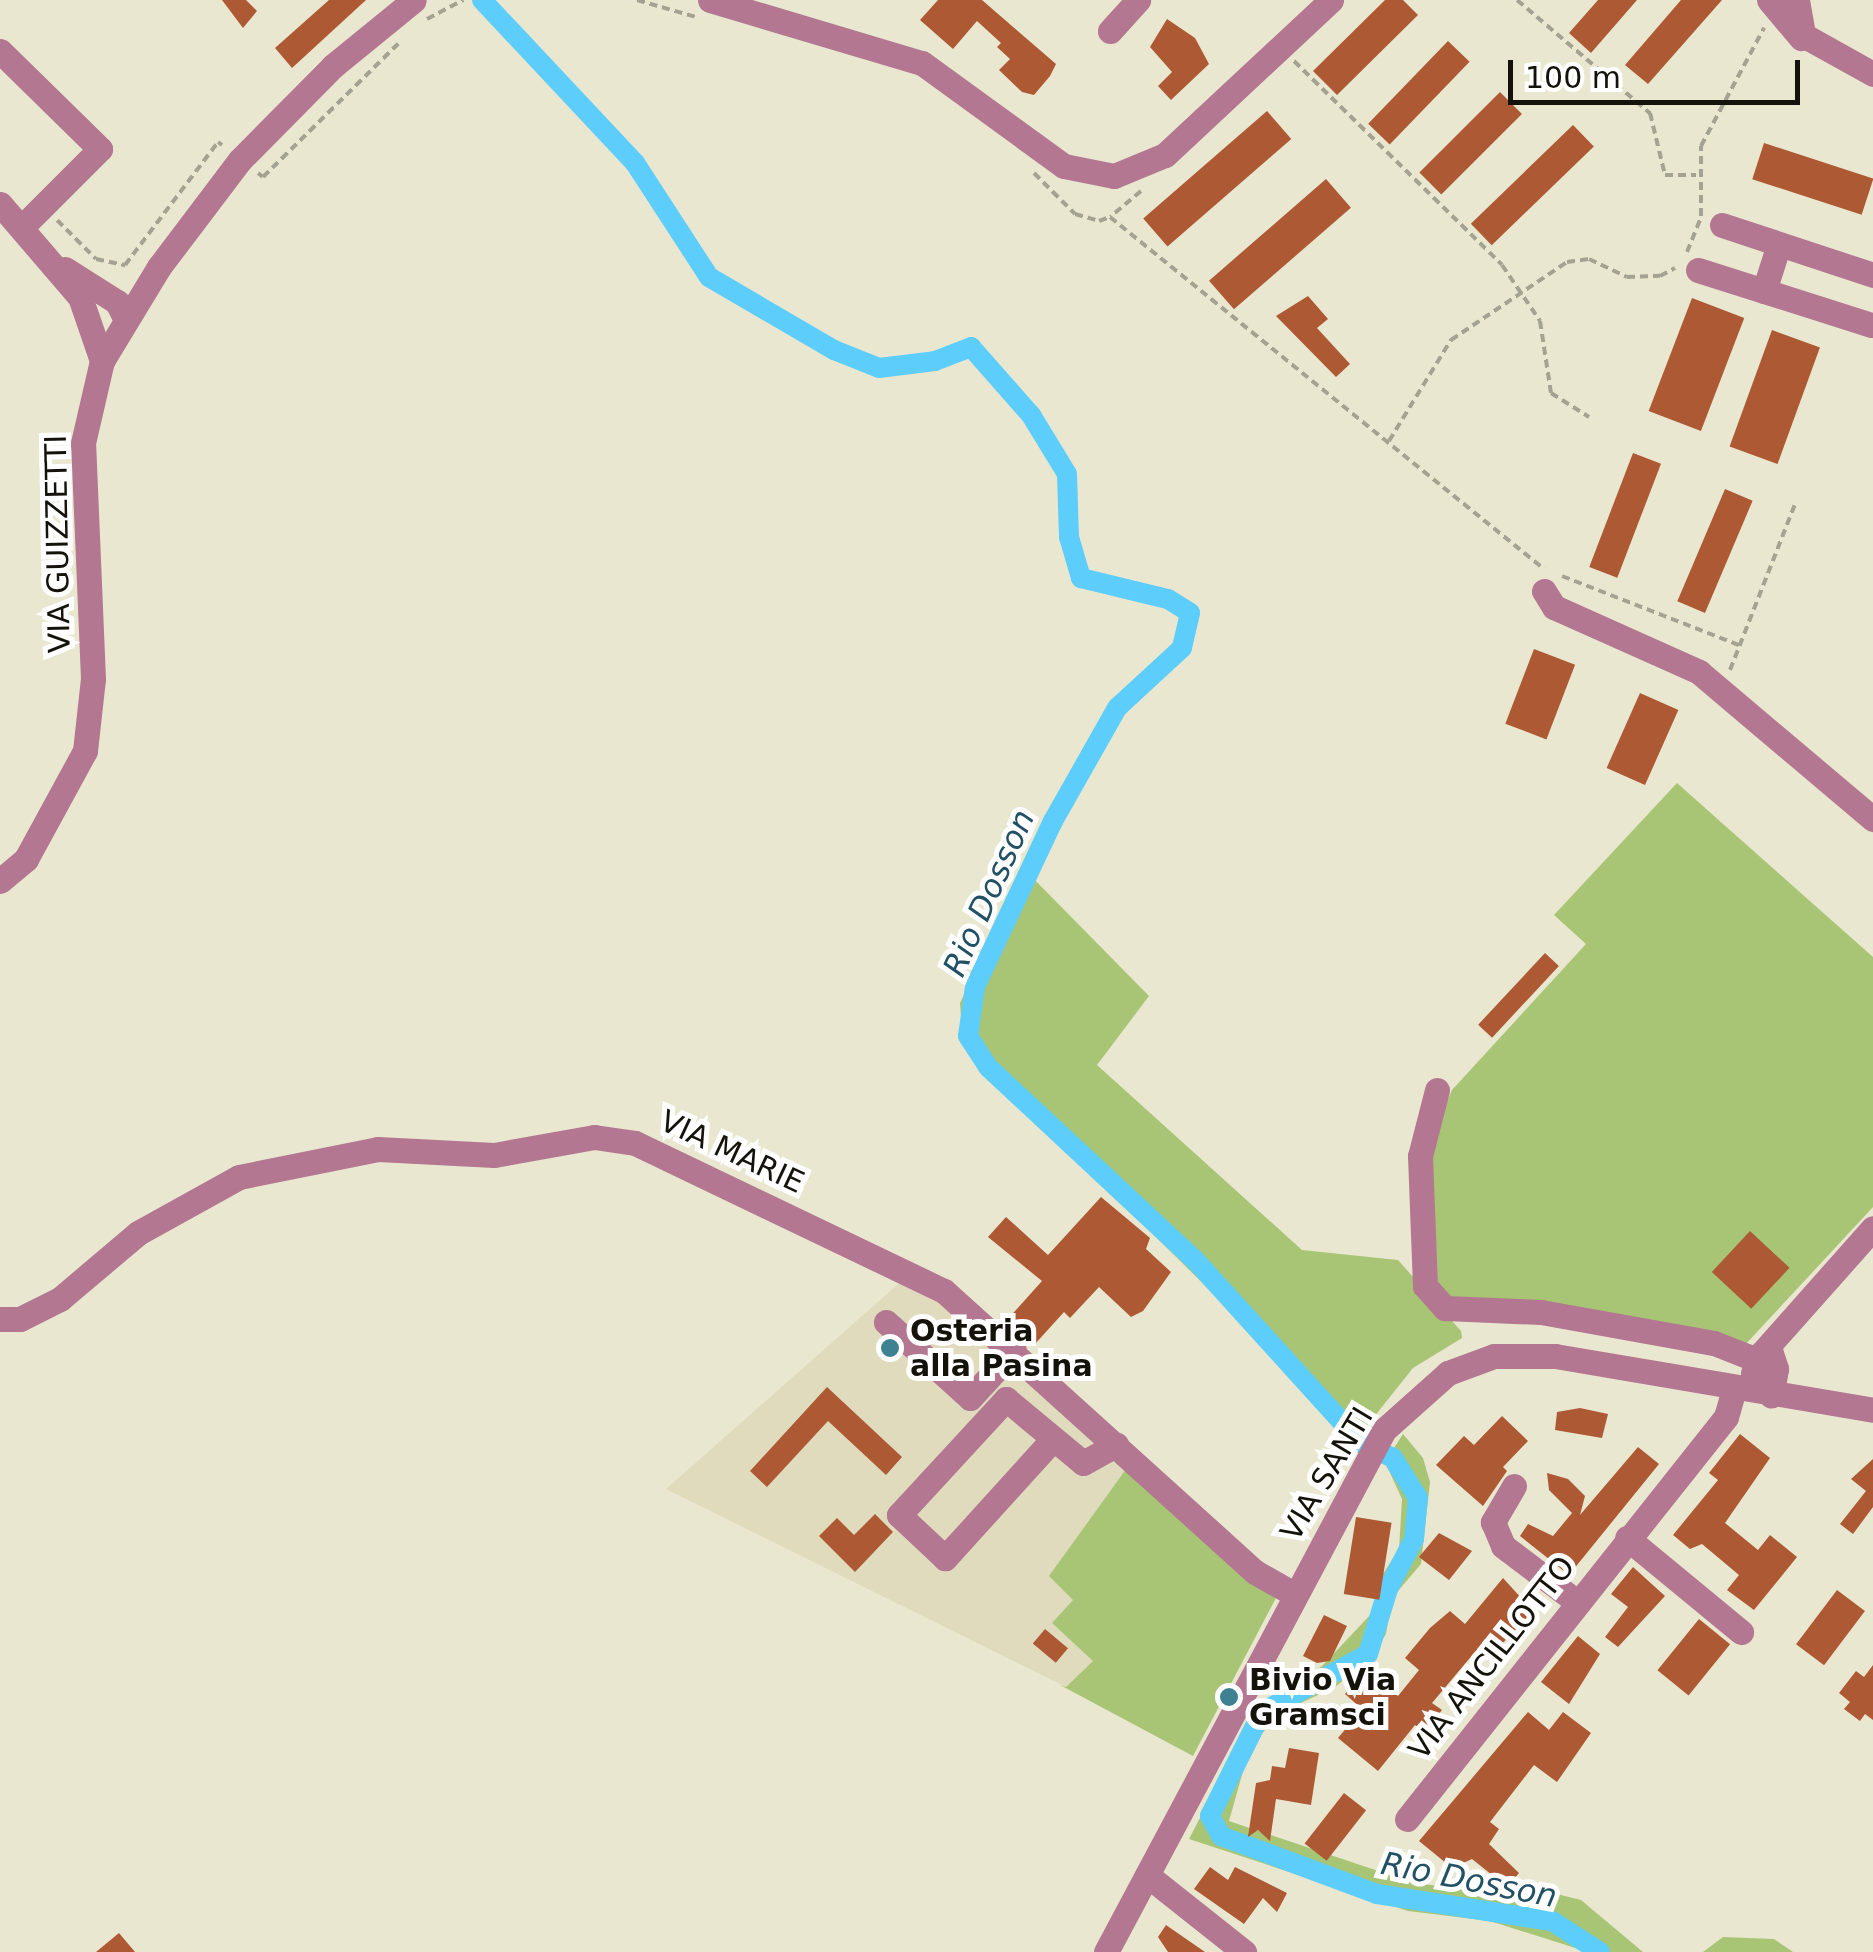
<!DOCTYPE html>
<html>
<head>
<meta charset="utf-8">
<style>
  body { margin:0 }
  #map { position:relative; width:1873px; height:1952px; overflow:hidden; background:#eae7d0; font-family:"DejaVu Sans",sans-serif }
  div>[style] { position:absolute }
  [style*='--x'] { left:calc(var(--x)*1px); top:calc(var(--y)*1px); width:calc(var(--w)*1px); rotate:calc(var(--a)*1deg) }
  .built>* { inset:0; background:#e0dbbd }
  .green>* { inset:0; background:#a8c576 }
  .canal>* { height:20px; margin:-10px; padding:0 10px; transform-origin:10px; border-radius:10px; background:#5dcdfb }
  .building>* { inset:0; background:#ac5934; transform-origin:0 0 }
  .path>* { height:4px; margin-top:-2px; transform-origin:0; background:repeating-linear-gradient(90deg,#a4a290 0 8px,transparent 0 13px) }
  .minor>* { height:25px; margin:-12.5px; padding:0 12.5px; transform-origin:12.5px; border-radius:12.5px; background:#b37791 }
  .dots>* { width:28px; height:28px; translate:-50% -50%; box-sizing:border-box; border:5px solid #fff; border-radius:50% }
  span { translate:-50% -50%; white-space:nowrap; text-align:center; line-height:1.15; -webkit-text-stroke:10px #fff; paint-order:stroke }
  .street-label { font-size:30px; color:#14130b }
  .poi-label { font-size:30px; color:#14130b; font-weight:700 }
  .left { translate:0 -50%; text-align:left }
  .water-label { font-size:32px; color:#225064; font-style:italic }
  .scale { position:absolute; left:1508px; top:60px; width:292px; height:45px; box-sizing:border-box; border:5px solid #14130b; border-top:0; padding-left:12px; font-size:30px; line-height:35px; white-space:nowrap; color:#14130b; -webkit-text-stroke:8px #fff; paint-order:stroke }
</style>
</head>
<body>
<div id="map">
  <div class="built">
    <i style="clip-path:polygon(904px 1279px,938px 1295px,1129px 1465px,1115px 1642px,1066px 1687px,666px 1489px)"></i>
  </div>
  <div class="green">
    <i style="clip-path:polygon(1677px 783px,1873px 957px,1873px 1207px,1744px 1346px,1451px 1306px,1427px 1275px,1430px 1141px,1452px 1090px,1586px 944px,1554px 915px)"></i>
    <i style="clip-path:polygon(1024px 869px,1149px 996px,1097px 1065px,1302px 1250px,1398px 1260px,1461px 1331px,1462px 1338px,1413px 1368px,1358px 1437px,963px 1046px,960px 1003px)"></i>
    <i style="clip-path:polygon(1403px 1434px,1423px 1458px,1430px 1482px,1421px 1564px,1392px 1598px,1386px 1634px,1367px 1662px,1335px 1687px,1290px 1708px,1251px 1743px,1229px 1821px,1414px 1883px,1448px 1887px,1460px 1870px,1581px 1900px,1643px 1952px,1588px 1952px,1490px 1921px,1408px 1911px,1189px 1839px,1259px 1705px,1322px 1666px,1372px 1613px,1381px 1577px,1399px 1549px,1402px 1499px,1385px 1462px)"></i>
    <i style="clip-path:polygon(1129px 1465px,1277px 1596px,1193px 1756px,1060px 1685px,1066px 1687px,1093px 1661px,1052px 1623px,1073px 1600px,1049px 1576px)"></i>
    <i style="clip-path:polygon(1723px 1937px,1774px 1939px,1793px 1952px,1703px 1952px)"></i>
  </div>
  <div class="canal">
    <i style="--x:482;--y:0;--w:224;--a:46.8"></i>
    <i style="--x:635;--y:163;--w:136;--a:57"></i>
    <i style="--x:709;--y:277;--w:145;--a:30.3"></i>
    <i style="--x:834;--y:350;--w:48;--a:21.8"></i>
    <i style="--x:879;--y:368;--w:56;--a:-7.1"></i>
    <i style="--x:935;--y:361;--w:39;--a:-21"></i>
    <i style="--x:971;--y:347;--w:91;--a:48.6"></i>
    <i style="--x:1031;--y:415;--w:69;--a:58.6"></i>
    <i style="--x:1067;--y:474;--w:63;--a:88.2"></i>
    <i style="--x:1069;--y:537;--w:43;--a:73.7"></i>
    <i style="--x:1081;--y:578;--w:89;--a:13.6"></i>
    <i style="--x:1168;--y:599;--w:26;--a:32"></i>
    <i style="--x:1190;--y:613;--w:36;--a:103"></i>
    <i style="--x:1182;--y:648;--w:88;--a:137.3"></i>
    <i style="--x:1117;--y:708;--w:130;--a:119.5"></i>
    <i style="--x:1053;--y:821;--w:183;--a:115.2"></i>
    <i style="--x:975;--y:987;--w:49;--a:98.1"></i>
    <i style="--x:968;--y:1036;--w:38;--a:57"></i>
    <i style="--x:989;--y:1068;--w:282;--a:43"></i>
    <i style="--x:1195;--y:1260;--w:247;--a:47.8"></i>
    <i style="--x:1361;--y:1443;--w:35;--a:25"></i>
    <i style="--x:1393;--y:1458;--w:47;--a:58"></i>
    <i style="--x:1418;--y:1498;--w:41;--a:95.6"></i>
    <i style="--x:1414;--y:1539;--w:56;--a:117.5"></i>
    <i style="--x:1388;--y:1589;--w:68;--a:107.1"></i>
    <i style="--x:1368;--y:1654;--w:121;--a:151.3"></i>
    <i style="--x:1262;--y:1712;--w:116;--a:116.6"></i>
    <i style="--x:1210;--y:1816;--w:23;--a:61"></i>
    <i style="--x:1221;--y:1836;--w:166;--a:20.4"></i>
    <i style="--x:1377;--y:1894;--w:177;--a:8.8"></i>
    <i style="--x:1552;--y:1921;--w:57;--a:32.9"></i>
  </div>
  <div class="building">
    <i style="clip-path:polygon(222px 0,246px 0,257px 11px,243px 28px)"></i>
    <i style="clip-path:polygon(329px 0,366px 0,292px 68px,275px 48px)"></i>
    <i style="clip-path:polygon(938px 0,982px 0,1056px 64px,1050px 76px,1034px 95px,1022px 92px,999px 70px,1010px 59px,997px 47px,1001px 43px,977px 21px,953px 49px,920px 20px)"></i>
    <i style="clip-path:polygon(1385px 0,1403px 0,1418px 15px,1337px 95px,1313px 71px)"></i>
    <i style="clip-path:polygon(1598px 0,1637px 0,1591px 53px,1569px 33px)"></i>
    <i style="clip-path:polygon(1681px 0,1722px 0,1648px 84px,1625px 65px)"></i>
    <i style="clip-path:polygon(1167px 19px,1195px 38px,1209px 64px,1171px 100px,1158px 86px,1172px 72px,1150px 47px)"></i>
    <i style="left:1448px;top:41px;width:30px;height:115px;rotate:44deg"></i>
    <i style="left:1500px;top:92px;width:31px;height:114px;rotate:45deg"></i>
    <i style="left:1267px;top:111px;width:37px;height:164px;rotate:49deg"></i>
    <i style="left:1573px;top:125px;width:30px;height:142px;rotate:46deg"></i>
    <i style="left:1764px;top:143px;width:115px;height:38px;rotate:18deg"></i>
    <i style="left:1326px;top:179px;width:38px;height:155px;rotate:49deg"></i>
    <i style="clip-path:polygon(1308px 296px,1328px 319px,1317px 328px,1350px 364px,1336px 377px,1276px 316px)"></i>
    <i style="left:1692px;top:298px;width:56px;height:121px;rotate:21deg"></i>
    <i style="left:1772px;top:330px;width:51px;height:124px;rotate:20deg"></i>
    <i style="left:1633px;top:453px;width:30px;height:122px;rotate:21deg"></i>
    <i style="left:1725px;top:489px;width:30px;height:122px;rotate:23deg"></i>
    <i style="left:1534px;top:649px;width:44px;height:80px;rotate:21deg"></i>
    <i style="left:1640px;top:693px;width:42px;height:82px;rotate:24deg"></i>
    <i style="left:1545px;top:953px;width:19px;height:98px;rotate:43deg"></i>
    <i style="clip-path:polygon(1101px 1197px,1150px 1238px,1146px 1249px,1171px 1272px,1143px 1311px,1131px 1317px,1099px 1287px,1070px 1318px,1064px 1312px,1035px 1344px,1007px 1320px,1042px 1281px,988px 1237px,1006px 1217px,1048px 1255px)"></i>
    <i style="left:1750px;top:1231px;width:54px;height:56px;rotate:43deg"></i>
    <i style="clip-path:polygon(827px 1387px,902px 1457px,886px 1475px,828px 1421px,767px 1487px,750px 1471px)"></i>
    <i style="clip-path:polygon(1580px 1408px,1608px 1414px,1602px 1438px,1555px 1430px,1557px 1412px)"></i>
    <i style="clip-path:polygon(1502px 1416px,1528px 1441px,1503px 1467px,1507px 1471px,1483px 1506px,1436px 1465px,1464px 1436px,1474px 1445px)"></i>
    <i style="clip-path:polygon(1740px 1434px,1770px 1458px,1725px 1523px,1758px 1550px,1770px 1535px,1797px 1557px,1754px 1610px,1727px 1590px,1739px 1575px,1702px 1544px,1690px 1549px,1673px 1535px,1718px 1480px,1709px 1473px)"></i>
    <i style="clip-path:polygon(1638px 1447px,1659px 1464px,1569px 1575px,1520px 1536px,1528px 1524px,1553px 1536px,1572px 1513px,1549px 1490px,1547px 1473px,1568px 1479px,1585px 1496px,1580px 1515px)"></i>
    <i style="clip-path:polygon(1873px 1459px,1873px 1507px,1853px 1534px,1840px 1524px,1866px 1491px,1851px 1479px)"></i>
    <i style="clip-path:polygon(875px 1514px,893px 1532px,855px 1572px,819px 1536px,837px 1518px,854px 1535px)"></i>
    <i style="left:1356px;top:1517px;width:36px;height:78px;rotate:9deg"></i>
    <i style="clip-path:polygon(1439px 1533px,1472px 1551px,1449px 1580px,1419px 1557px)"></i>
    <i style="clip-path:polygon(1633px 1567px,1665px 1596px,1618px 1647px,1605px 1637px,1628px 1607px,1611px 1594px)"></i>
    <i style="clip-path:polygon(1503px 1578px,1533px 1611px,1500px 1646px,1485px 1640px,1432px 1703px,1442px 1710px,1425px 1732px,1415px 1725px,1378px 1771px,1338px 1738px,1362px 1709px,1345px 1694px,1365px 1669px,1398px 1696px,1419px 1670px,1405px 1658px,1430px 1628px,1450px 1611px,1465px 1624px)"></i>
    <i style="left:1837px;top:1590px;width:35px;height:68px;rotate:37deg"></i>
    <i style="clip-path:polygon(1324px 1615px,1347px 1626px,1330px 1661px,1317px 1663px,1303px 1656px)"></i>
    <i style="left:1699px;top:1619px;width:40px;height:66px;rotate:39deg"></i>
    <i style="left:1045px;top:1629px;width:30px;height:19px;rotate:40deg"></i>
    <i style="clip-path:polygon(1578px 1636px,1600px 1654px,1569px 1704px,1541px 1682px)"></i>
    <i style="clip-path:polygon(1873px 1665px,1873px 1720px,1865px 1714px,1860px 1721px,1844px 1709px,1850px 1702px,1839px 1693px,1856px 1671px,1864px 1677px)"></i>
    <i style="clip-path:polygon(1528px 1712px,1549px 1730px,1563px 1712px,1591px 1733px,1557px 1782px,1534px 1765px,1490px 1822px,1499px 1829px,1489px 1844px,1519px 1873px,1507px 1887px,1472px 1859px,1452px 1868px,1419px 1841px)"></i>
    <i style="clip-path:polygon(1289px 1748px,1319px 1753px,1311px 1805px,1276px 1799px,1270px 1841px,1258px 1830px,1248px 1837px,1256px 1783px,1270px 1780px,1272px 1766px,1285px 1768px)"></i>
    <i style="left:1344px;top:1793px;width:28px;height:64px;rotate:38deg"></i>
    <i style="clip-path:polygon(1210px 1867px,1228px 1880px,1235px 1867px,1287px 1893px,1277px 1912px,1263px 1898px,1244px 1924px,1194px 1889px)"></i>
    <i style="clip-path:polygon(1166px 1925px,1205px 1952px,1168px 1952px,1158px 1937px)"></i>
    <i style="clip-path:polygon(119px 1933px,135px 1952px,96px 1952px)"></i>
  </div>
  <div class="path">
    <i style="--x:637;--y:0;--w:61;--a:16.1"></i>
    <i style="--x:1517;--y:0;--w:175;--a:40.4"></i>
    <i style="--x:1650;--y:113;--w:64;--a:76.4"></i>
    <i style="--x:1665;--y:175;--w:31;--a:0"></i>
    <i style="--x:427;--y:19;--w:41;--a:-27.8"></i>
    <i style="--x:1294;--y:61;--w:291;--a:44.4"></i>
    <i style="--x:1502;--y:265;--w:68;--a:55.8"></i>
    <i style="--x:1540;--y:321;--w:73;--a:81.3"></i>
    <i style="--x:1551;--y:393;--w:45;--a:32.3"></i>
    <i style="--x:258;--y:173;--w:6;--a:39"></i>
    <i style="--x:263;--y:177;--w:194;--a:-44.6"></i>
    <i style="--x:1034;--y:173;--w:58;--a:45"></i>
    <i style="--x:1075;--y:214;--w:25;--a:16"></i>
    <i style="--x:1099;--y:221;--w:12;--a:-20"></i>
    <i style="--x:1141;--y:191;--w:40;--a:140"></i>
    <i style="--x:1110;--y:217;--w:559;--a:39.04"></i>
    <i style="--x:1701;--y:216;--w:70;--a:-90"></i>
    <i style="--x:1701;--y:146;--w:134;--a:-61.9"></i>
    <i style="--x:57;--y:220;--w:55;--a:45"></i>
    <i style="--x:96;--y:259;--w:30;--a:12"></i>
    <i style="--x:125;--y:265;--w:154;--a:-52.9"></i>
    <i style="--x:218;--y:142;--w:5;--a:37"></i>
    <i style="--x:1687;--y:252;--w:35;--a:-68"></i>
    <i style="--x:1389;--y:441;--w:119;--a:-58.5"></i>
    <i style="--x:1451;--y:340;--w:140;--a:-33.9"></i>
    <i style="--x:1567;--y:262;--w:22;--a:-8"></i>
    <i style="--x:1589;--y:259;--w:42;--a:25.3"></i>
    <i style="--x:1627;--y:277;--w:33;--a:-2"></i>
    <i style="--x:1660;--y:276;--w:17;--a:-28"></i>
    <i style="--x:1562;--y:576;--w:190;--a:21.3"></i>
    <i style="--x:1730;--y:670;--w:180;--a:-68.6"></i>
  </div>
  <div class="minor">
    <i style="--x:710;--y:0;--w:221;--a:16.6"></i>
    <i style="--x:922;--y:63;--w:175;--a:36"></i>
    <i style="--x:1064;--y:166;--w:51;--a:11.3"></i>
    <i style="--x:1114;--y:176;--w:55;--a:-22.4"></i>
    <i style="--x:1165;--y:155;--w:227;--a:-43"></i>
    <i style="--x:1769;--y:0;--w:50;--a:49.9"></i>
    <i style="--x:1797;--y:0;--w:36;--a:80"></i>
    <i style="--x:1803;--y:35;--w:80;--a:29.1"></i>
    <i style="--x:1110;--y:31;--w:42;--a:-47.9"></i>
    <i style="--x:0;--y:51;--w:140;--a:44.4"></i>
    <i style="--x:100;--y:149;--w:110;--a:135"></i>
    <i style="--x:0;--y:204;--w:123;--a:49.3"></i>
    <i style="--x:80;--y:297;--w:68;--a:71"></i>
    <i style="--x:1722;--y:225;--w:159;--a:18.3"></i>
    <i style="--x:65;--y:269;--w:62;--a:32.4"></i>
    <i style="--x:117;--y:302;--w:18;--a:63"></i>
    <i style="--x:1698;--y:270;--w:182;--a:17.6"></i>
    <i style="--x:1764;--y:291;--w:49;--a:-72.3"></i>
    <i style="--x:1544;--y:591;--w:19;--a:58"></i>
    <i style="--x:1554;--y:607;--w:159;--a:24.1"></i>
    <i style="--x:1699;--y:672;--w:228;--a:40.2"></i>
    <i style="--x:0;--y:881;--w:34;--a:-40"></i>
    <i style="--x:26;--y:859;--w:123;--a:-61.4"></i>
    <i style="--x:85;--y:751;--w:72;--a:-83.7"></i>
    <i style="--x:93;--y:679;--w:236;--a:-92.4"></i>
    <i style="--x:83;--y:443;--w:84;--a:-77"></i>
    <i style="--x:102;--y:361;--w:110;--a:-58.8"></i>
    <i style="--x:159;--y:267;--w:134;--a:-52.9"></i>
    <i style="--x:240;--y:160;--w:132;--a:-45.3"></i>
    <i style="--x:333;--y:66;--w:104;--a:-39.2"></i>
    <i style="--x:1437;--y:1090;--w:68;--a:104.4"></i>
    <i style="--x:1420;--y:1156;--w:130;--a:87.8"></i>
    <i style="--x:1425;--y:1286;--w:30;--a:48"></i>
    <i style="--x:1445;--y:1308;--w:96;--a:2.4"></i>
    <i style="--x:1541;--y:1312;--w:176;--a:10.2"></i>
    <i style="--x:1714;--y:1343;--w:46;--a:21.6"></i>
    <i style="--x:0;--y:1319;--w:20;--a:0"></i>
    <i style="--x:20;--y:1319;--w:45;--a:-26.6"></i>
    <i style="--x:60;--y:1299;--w:102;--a:-40.2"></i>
    <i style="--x:138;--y:1233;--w:115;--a:-29"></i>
    <i style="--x:239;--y:1177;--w:142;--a:-11.4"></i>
    <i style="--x:378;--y:1149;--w:116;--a:3"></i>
    <i style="--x:494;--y:1155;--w:102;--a:-10.2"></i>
    <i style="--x:594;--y:1137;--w:41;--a:8.3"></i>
    <i style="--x:635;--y:1143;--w:343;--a:25.6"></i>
    <i style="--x:944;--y:1291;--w:419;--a:42.1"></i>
    <i style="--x:1255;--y:1572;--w:45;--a:29.4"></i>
    <i style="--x:886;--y:1322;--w:113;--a:42.1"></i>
    <i style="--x:970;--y:1398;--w:65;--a:-47.5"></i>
    <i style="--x:1769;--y:1347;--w:23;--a:72"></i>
    <i style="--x:1776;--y:1369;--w:27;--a:100"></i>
    <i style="--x:1753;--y:1373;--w:22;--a:-66"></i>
    <i style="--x:1762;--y:1353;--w:167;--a:-48.4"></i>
    <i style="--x:1053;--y:1439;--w:161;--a:132.2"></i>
    <i style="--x:945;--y:1558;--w:63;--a:-136.9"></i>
    <i style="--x:899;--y:1515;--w:158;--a:-47.3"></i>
    <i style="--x:1006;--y:1399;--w:100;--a:39.7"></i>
    <i style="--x:1083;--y:1463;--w:38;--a:-29"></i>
    <i style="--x:1514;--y:1486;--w:42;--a:120.3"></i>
    <i style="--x:1493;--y:1522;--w:26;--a:67"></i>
    <i style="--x:1503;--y:1546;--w:93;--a:37.1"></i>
    <i style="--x:1627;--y:1538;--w:148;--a:39.5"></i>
    <i style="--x:1407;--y:1819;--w:513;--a:-51.57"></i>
    <i style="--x:1726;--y:1417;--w:29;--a:-74"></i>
    <i style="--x:1147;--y:1875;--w:124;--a:38.4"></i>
    <i style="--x:1106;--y:1952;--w:591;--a:-61.96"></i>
    <i style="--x:1384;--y:1430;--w:86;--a:-41.7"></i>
    <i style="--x:1448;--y:1373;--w:49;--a:-20.3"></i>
    <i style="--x:1494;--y:1356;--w:61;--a:0"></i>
    <i style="--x:1555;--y:1356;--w:323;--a:9.6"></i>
  </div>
  <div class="dots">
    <i style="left:890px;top:1348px;background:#3e8191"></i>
    <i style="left:1229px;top:1697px;background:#3e8191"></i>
  </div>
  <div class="street-label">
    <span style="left:58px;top:544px;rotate:-91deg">VIA GUIZZETTI</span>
    <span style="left:732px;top:1152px;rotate:25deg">VIA MARIE</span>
    <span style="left:1327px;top:1474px;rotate:-59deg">VIA SANTI</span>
    <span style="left:1492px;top:1658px;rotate:-52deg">VIA ANCILLOTTO</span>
  </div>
  <div class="poi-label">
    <span class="left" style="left:910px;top:1348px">Osteria<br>alla Pasina</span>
    <span class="left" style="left:1249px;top:1697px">Bivio Via<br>Gramsci</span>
  </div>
  <div class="water-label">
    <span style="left:989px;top:893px;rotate:-66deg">Rio Dosson</span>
    <span style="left:1469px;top:1880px;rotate:11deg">Rio Dosson</span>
  </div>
  <div class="scale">100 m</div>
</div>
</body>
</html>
